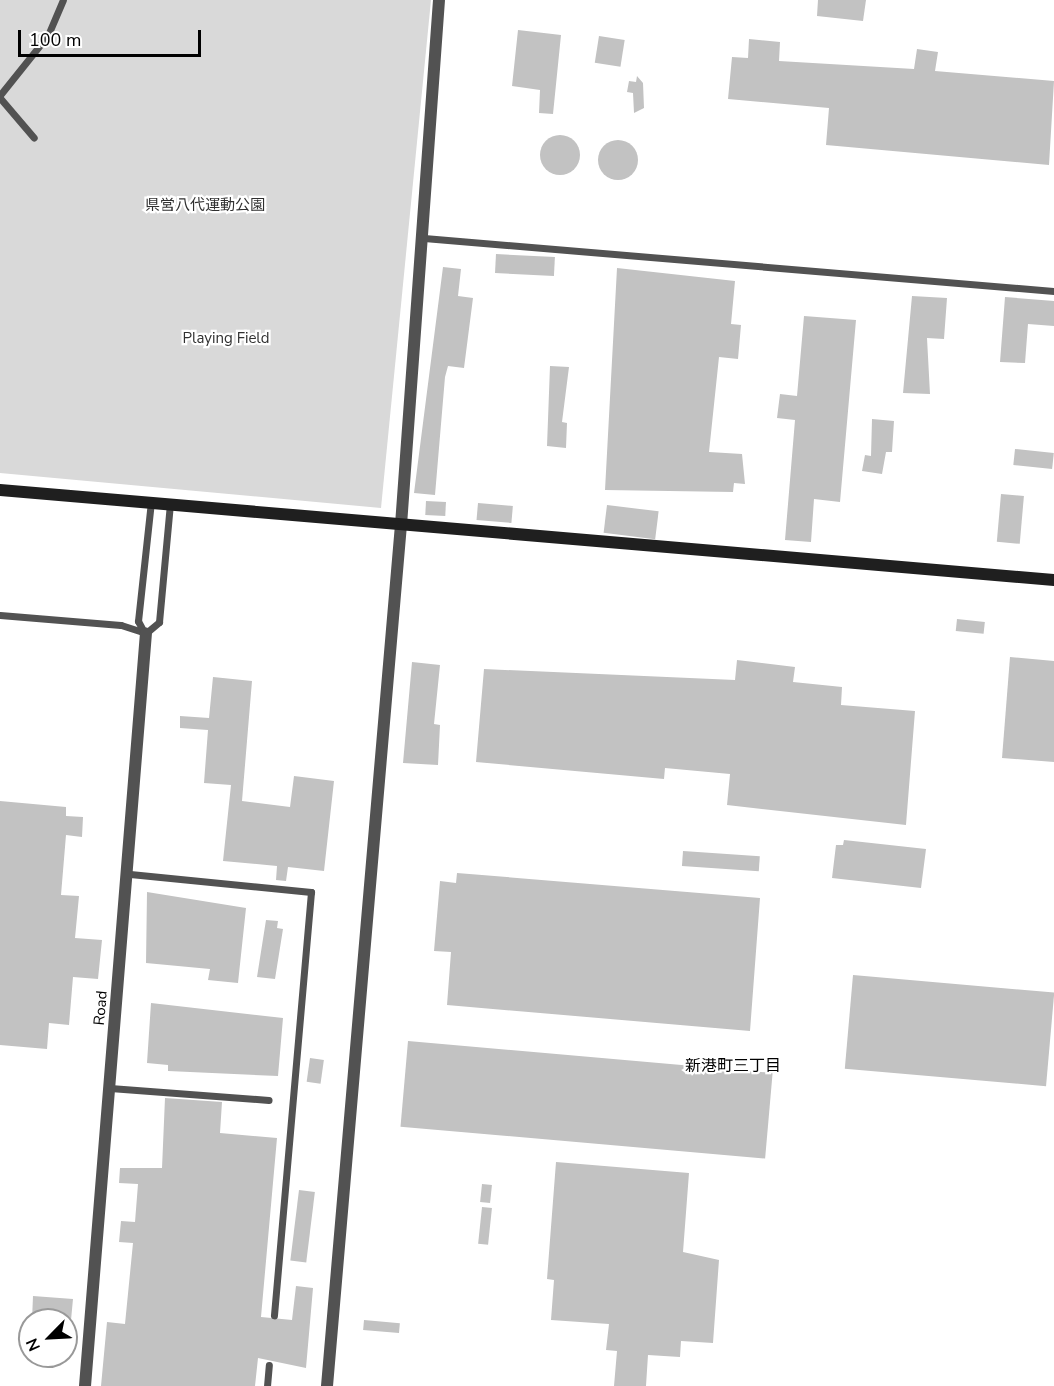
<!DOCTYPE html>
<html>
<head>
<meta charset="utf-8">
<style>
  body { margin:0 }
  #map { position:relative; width:1054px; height:1386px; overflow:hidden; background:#fff; font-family:"Nunito Sans","Noto Sans JP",sans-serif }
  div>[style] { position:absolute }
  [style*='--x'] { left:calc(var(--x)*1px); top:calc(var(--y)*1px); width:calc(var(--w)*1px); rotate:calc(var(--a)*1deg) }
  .green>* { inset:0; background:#d9d9d9 }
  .building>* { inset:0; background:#c2c2c2; transform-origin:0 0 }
  .round { border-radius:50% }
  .lane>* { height:7px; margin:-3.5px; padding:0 3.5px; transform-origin:3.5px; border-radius:3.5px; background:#525252 }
  .street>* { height:12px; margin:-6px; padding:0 6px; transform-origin:6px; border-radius:6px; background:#525252 }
  .secondary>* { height:12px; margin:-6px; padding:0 6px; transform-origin:6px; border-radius:6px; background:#1f1f1f }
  span { translate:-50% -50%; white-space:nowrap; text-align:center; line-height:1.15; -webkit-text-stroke:4.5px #fff; paint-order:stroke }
  .park-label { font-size:15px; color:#303030 }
  .street-label { font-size:15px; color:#000 }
  .neighbourhood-label { font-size:16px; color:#000 }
  .north { position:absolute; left:18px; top:1308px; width:60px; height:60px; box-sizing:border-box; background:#fff; border:2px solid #999; border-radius:50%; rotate:246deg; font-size:16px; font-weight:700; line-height:24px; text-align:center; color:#000 }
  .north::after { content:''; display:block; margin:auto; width:21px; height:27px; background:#000; clip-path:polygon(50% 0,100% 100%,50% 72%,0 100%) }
  .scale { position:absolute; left:18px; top:30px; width:183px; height:27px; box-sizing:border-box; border:3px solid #000; border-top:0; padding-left:8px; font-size:18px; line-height:21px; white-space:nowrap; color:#000; -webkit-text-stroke:4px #fff; paint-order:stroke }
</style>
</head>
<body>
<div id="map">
  <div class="green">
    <i style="clip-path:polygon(0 0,431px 0,381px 508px,0 473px)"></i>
  </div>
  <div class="building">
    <i style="clip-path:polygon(818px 0,866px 0,863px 21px,817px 16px)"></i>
    <i style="clip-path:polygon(518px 30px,561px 35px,553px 114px,539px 113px,540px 90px,512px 86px)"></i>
    <i style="left:599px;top:36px;width:26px;height:27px;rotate:9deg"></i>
    <i style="clip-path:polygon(749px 39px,780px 42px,779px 61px,914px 69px,917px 49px,938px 52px,935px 71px,1054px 81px,1049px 165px,826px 145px,829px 108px,728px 99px,732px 57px,748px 58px)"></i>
    <i style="clip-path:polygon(637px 76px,643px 83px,644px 108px,634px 113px,633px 93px,627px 92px,629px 81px,636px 82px)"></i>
    <i class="round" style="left:540px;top:135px;width:40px;height:40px"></i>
    <i class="round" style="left:598px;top:140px;width:40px;height:40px"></i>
    <i style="left:496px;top:254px;width:59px;height:19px;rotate:3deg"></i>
    <i style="clip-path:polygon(443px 267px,461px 269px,458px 296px,473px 298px,464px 368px,448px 366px,445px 377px,435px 495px,414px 493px)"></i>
    <i style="clip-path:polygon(617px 268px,735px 281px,731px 324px,741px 325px,738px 359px,719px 357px,709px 452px,742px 454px,745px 484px,734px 483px,733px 492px,605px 490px)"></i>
    <i style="clip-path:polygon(912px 296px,947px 298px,944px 339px,927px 338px,930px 394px,903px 393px)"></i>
    <i style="clip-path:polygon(1005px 297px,1054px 301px,1054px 326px,1028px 324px,1025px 363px,1000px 362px)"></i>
    <i style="clip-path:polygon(804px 316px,856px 320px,840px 502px,814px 499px,811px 542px,785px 540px,795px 420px,777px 418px,780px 394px,797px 396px)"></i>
    <i style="clip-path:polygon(550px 366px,569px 367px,562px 422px,567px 423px,566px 448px,547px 446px)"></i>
    <i style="clip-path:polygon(872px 419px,894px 421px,892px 452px,886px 452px,882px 474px,862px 471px,865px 455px,871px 456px)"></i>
    <i style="left:1015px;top:449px;width:39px;height:16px;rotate:6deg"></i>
    <i style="left:1001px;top:494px;width:23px;height:48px;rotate:5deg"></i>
    <i style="left:426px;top:501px;width:20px;height:14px;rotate:3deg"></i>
    <i style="left:478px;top:503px;width:35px;height:17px;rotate:5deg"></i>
    <i style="left:607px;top:505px;width:52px;height:28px;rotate:7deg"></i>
    <i style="left:957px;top:619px;width:28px;height:12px;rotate:6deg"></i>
    <i style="clip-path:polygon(1010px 657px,1054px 661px,1054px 762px,1002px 758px)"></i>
    <i style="clip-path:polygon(737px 660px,795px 667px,793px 682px,842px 687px,841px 705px,915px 711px,906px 825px,727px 805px,730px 774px,665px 768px,664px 779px,476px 762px,484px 669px,735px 680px)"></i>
    <i style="clip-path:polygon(412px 662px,440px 665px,434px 724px,440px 725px,438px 765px,403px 763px)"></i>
    <i style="clip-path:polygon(213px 677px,252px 681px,242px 801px,290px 807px,294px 776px,334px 781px,324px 871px,288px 867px,286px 881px,276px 880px,277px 866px,223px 861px,231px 785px,204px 783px,208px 730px,180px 728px,180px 716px,209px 718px)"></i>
    <i style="clip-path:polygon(0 801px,66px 807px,66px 816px,83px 817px,82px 837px,66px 835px,61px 895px,79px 896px,75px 938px,102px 940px,98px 979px,73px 977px,69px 1025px,49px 1023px,47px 1049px,0 1045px)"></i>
    <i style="clip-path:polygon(844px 840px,926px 849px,921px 888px,832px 878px,836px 845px,843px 845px)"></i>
    <i style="left:683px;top:851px;width:77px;height:15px;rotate:4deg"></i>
    <i style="clip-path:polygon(457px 873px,760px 898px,750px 1031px,447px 1005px,451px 952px,434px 951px,440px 881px,456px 883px)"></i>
    <i style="clip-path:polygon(147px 892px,246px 908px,238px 983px,208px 980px,210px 969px,146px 963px)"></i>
    <i style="clip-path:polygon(266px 920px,278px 921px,277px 928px,283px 929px,275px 979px,257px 977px)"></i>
    <i style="left:853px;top:975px;width:202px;height:94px;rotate:5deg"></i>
    <i style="clip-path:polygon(151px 1003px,283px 1018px,278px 1076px,168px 1071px,168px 1065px,147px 1063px)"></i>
    <i style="left:408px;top:1041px;width:366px;height:86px;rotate:5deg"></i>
    <i style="left:310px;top:1058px;width:14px;height:24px;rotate:8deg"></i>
    <i style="clip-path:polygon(165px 1098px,222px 1102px,220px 1133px,277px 1138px,261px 1317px,292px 1320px,296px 1286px,313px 1288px,306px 1368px,258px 1358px,255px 1386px,101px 1386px,107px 1322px,125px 1324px,133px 1243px,119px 1242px,121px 1221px,135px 1222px,138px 1184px,119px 1183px,120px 1168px,162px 1168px)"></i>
    <i style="clip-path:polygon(556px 1162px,689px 1173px,683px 1252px,719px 1260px,713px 1343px,681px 1341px,680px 1357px,648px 1355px,646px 1386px,614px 1386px,617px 1351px,606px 1350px,609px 1324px,551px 1320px,554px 1280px,547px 1279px)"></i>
    <i style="left:482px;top:1184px;width:10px;height:18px;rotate:6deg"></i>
    <i style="left:299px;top:1190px;width:16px;height:71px;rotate:7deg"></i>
    <i style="left:482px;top:1207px;width:10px;height:37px;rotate:6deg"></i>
    <i style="clip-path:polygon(33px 1296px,73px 1299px,71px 1320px,32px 1320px)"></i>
    <i style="left:364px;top:1320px;width:36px;height:10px;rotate:5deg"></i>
  </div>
  <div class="lane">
    <i style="--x:0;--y:95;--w:77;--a:-51.3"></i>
    <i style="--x:48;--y:35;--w:38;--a:-67"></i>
    <i style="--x:0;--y:98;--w:52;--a:49.6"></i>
    <i style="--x:424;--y:238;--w:632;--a:4.81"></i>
    <i style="--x:0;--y:615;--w:121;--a:4.7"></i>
    <i style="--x:121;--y:625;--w:26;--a:18"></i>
    <i style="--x:146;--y:633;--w:17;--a:-40"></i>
    <i style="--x:159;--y:622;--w:119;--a:-84.7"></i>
    <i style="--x:146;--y:636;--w:17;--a:-118"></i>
    <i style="--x:138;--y:621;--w:120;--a:-83.8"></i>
    <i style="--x:130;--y:874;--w:182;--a:5.7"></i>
    <i style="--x:311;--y:892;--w:425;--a:95"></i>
    <i style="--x:110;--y:1088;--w:159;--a:4.3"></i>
    <i style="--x:267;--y:1386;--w:21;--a:-85"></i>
  </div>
  <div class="street">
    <i style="--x:85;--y:1386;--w:755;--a:-85.37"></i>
    <i style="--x:327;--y:1386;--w:864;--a:-85.09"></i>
    <i style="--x:401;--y:525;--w:526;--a:-85.86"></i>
  </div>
  <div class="secondary">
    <i style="--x:0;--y:490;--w:1058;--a:4.88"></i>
  </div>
  <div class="park-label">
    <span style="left:205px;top:206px">県営八代運動公園</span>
    <span style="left:226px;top:339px">Playing Field</span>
  </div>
  <div class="street-label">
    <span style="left:101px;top:1008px;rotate:-85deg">Road</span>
  </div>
  <div class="neighbourhood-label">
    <span style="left:733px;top:1066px">新港町三丁目</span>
  </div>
  <div class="north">N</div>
  <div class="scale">100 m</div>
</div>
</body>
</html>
